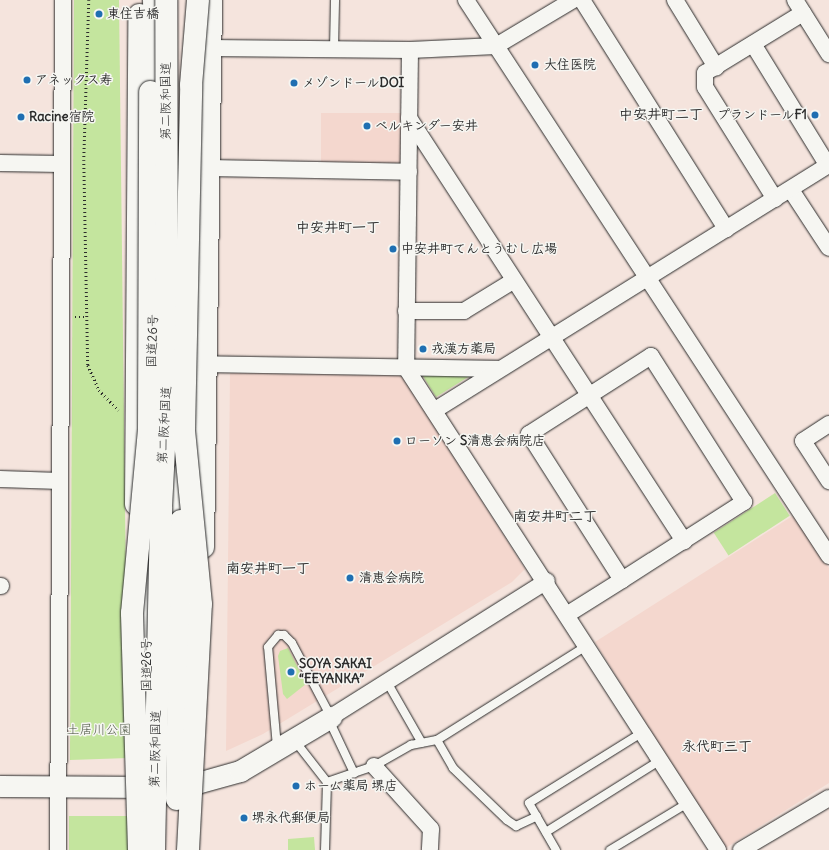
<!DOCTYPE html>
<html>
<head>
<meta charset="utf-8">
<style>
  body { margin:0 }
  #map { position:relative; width:829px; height:850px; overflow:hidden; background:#f5e4dd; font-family:Delius,"Klee One",sans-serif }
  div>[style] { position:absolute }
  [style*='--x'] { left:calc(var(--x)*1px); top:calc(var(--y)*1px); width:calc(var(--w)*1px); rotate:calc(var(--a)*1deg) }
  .built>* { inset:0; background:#f4d7ce; transform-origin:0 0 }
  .green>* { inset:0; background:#c4e59e; transform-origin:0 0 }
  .path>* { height:2.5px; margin-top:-1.25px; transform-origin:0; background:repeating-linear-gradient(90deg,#2b2b2b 0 1px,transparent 0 4px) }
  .roads { filter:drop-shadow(0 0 1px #2b2b2b) drop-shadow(0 0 1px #2b2b2b) }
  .service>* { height:8px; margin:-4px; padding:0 4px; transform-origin:4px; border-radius:4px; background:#f6f6f2 }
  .minor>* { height:16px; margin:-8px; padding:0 8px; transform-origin:8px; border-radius:8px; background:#f6f6f2 }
  .tertiary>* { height:21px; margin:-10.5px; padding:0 10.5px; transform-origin:10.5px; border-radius:10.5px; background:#f6f6f2 }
  .trunk>* { height:22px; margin:-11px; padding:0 11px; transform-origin:11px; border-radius:11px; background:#f6f6f2 }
  .motorway>* { height:22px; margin:-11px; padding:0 11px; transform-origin:11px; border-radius:11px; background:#f6f6f2 }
  .bridges { filter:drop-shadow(0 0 1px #2b2b2b) drop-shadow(0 0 1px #2b2b2b) }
  .motorway-bridge>* { height:22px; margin:-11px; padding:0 11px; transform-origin:11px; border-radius:11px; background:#f6f6f2 }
  .dots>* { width:11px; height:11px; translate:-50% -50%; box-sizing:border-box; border:2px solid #f6f6f2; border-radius:50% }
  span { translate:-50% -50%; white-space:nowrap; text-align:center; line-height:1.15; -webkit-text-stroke:3px #f6f6f2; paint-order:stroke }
  .poi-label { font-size:13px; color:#2b2b2b; font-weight:700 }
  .left { translate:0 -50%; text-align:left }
  .right { translate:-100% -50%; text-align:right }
  .street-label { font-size:13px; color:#2b2b2b }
  .park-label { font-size:13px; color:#515a48 }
  .neighbourhood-label { font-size:14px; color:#2b2b2b; font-weight:700 }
</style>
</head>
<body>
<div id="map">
  <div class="built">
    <i style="left:321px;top:113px;width:81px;height:50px"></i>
    <i style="clip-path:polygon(230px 373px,401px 373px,525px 569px,512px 582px,263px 734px,226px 751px)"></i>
    <i style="clip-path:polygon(794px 515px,829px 568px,829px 783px,724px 849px,595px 642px)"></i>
  </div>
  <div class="green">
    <i style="clip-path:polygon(74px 0,119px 0,128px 758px,70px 760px)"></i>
    <i style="clip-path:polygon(421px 373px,473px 374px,436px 397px)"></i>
    <i style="left:775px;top:493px;width:27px;height:73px;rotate:57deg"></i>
    <i style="clip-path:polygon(288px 648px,306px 684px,287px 699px,283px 694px,278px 656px,280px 651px)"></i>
    <i style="left:69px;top:816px;width:64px;height:34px"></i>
    <i style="clip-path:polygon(314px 837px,315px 850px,288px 850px,288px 839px)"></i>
  </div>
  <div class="path">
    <i style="--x:89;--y:0;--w:160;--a:91.8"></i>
    <i style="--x:84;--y:160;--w:205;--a:88.9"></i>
    <i style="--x:88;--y:365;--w:27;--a:66"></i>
    <i style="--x:99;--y:390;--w:28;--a:46"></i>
    <i style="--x:75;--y:317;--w:12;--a:0"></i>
  </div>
  <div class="roads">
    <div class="service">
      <i style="--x:334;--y:49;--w:49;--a:-88.8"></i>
      <i style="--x:387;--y:682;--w:70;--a:60.2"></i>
      <i style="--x:329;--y:720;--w:59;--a:64.7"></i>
      <i style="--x:437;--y:740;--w:32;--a:60"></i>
      <i style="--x:453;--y:768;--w:75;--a:43.9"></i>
      <i style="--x:507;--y:820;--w:11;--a:34"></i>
      <i style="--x:516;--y:826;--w:23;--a:-25"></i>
      <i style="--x:295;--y:741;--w:52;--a:52"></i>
      <i style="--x:327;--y:782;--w:50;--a:-18.8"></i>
      <i style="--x:374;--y:766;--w:43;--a:-29.6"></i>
      <i style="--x:411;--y:745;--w:26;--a:-11"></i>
      <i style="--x:437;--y:740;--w:178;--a:-32.2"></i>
      <i style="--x:277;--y:747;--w:100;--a:-95.1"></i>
      <i style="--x:268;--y:647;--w:16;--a:-50"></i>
      <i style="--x:278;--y:635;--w:6;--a:0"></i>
      <i style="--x:284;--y:635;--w:11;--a:45"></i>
      <i style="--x:292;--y:643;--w:84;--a:62.2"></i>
      <i style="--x:546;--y:832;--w:136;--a:-32.1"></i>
      <i style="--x:325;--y:850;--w:68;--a:-88.3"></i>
      <i style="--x:556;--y:850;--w:54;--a:-119.9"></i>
      <i style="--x:529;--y:803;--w:134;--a:-31.9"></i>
      <i style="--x:610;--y:850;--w:91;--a:-31.1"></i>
    </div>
    <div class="minor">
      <i style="--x:466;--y:0;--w:664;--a:56.86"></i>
      <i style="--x:582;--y:0;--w:271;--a:57.8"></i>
      <i style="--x:675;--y:0;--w:79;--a:58.5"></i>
      <i style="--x:795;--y:0;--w:64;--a:57.8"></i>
      <i style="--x:753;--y:44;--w:143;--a:58.4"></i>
      <i style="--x:210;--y:48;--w:200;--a:0.6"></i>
      <i style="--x:410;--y:50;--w:86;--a:-2.7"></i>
      <i style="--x:496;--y:46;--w:90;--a:-30.9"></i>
      <i style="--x:410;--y:50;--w:318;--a:90.7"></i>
      <i style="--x:406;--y:368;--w:574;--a:57.08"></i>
      <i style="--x:409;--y:118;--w:505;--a:56.97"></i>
      <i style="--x:0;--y:163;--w:61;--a:0.9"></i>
      <i style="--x:209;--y:168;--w:200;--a:1.1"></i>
      <i style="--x:791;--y:190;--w:69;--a:56.8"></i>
      <i style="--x:775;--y:199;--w:132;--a:-122"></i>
      <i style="--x:705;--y:87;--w:14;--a:-90"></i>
      <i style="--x:705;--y:73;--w:115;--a:-31.5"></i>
      <i style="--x:406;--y:311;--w:58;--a:0"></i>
      <i style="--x:464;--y:311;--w:57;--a:-31.5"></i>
      <i style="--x:195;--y:364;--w:303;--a:0.9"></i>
      <i style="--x:435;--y:410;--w:464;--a:-31.9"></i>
      <i style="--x:829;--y:424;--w:31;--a:147"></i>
      <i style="--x:803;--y:441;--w:48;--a:57"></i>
      <i style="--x:0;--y:479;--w:60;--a:1.9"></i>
      <i style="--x:0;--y:586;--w:1;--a:0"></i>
      <i style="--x:568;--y:614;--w:64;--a:-32.2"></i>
      <i style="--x:622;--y:580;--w:145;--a:-32.6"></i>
      <i style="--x:744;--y:502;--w:173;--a:-122.5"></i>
      <i style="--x:651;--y:356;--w:145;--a:147.4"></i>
      <i style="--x:529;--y:434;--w:173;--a:57.5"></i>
      <i style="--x:331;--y:717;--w:255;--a:-32.2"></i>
      <i style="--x:374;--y:766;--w:85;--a:47.9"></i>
      <i style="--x:431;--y:829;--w:21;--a:93"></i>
      <i style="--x:58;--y:850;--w:850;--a:-89.66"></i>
      <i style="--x:741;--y:850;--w:102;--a:-30.6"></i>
    </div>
    <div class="tertiary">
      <i style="--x:0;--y:786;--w:150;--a:0.4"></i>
      <i style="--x:150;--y:787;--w:47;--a:-4.9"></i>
      <i style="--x:197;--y:783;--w:45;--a:-15.6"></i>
      <i style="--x:240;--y:771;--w:106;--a:-30.7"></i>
    </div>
    <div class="trunk">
      <i style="--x:154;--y:0;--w:51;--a:88.9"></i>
      <i style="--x:136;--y:504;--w:489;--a:-89.6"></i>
      <i style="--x:173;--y:542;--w:55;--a:-89"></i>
      <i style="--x:174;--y:487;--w:37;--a:-55"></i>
      <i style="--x:203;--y:547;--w:547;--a:-89.16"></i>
      <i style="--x:146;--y:549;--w:146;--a:89.6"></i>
    </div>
    <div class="motorway">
      <i style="--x:150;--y:92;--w:60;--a:-87.1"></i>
    </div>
  </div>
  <div class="bridges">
    <div class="motorway-bridge">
      <i style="--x:177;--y:799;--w:278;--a:-89.2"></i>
      <i style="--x:139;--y:850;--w:237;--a:-91.7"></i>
      <i style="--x:132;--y:613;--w:184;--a:-84.7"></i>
      <i style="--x:149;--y:430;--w:338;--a:-89.8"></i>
      <i style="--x:154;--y:850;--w:343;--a:-88.8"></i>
      <i style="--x:161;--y:507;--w:114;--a:-87"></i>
      <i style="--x:167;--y:393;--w:393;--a:-90.1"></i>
      <i style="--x:188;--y:850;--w:246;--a:-87"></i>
      <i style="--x:201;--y:604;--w:174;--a:-95.6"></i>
      <i style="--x:184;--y:431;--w:346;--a:-88.8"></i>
      <i style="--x:191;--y:85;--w:85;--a:-85.3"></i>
    </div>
  </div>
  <div class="dots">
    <i style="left:99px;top:14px;background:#1f6fb2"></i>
    <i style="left:535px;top:65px;background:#1f6fb2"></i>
    <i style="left:27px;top:80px;background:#1f6fb2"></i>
    <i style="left:294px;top:83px;background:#1f6fb2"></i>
    <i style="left:815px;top:115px;background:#1f6fb2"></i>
    <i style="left:21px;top:117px;background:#1f6fb2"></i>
    <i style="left:367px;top:126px;background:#1f6fb2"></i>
    <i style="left:393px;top:249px;background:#1f6fb2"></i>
    <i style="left:423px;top:349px;background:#1f6fb2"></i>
    <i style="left:397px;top:441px;background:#1f6fb2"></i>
    <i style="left:350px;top:578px;background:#1f6fb2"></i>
    <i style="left:291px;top:672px;background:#1f6fb2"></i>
    <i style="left:296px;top:786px;background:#1f6fb2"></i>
    <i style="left:244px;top:818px;background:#1f6fb2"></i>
  </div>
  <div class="poi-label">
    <span class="left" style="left:107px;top:14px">東住吉橋</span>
    <span class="left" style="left:544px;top:65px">大住医院</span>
    <span class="left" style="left:35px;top:80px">アネックス寿</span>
    <span class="left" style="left:302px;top:83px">メゾンドールDOI</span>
    <span class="right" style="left:807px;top:115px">プランドールF1</span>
    <span class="left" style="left:29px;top:117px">Racine宿院</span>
    <span class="left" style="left:375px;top:126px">ベルキンダー安井</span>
    <span class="left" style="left:401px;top:249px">中安井町てんとうむし広場</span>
    <span class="left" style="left:431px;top:349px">戎漢方薬局</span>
    <span class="left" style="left:405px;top:441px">ローソン S清恵会病院店</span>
    <span class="left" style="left:359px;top:578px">清恵会病院</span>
    <span class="left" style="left:299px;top:672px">SOYA SAKAI<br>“EEYANKA”</span>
    <span class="left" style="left:304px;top:786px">ホーム薬局 堺店</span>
    <span class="left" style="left:252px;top:818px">堺永代郵便局</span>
  </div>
  <div class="street-label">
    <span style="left:166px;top:101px;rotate:-90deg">第二阪和国道</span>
    <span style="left:153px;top:341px;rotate:-88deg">国道26号</span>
    <span style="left:165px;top:425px;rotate:-87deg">第二阪和国道</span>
    <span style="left:147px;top:665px;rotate:-90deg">国道26号</span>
    <span style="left:156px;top:749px;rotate:-89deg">第二阪和国道</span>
  </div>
  <div class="park-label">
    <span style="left:99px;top:730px">土居川公園</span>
  </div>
  <div class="neighbourhood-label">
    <span style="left:661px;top:114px">中安井町二丁</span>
    <span style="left:338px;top:227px">中安井町一丁</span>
    <span style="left:555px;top:516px">南安井町二丁</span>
    <span style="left:268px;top:568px">南安井町一丁</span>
    <span style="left:717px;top:746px">永代町三丁</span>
  </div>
</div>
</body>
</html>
